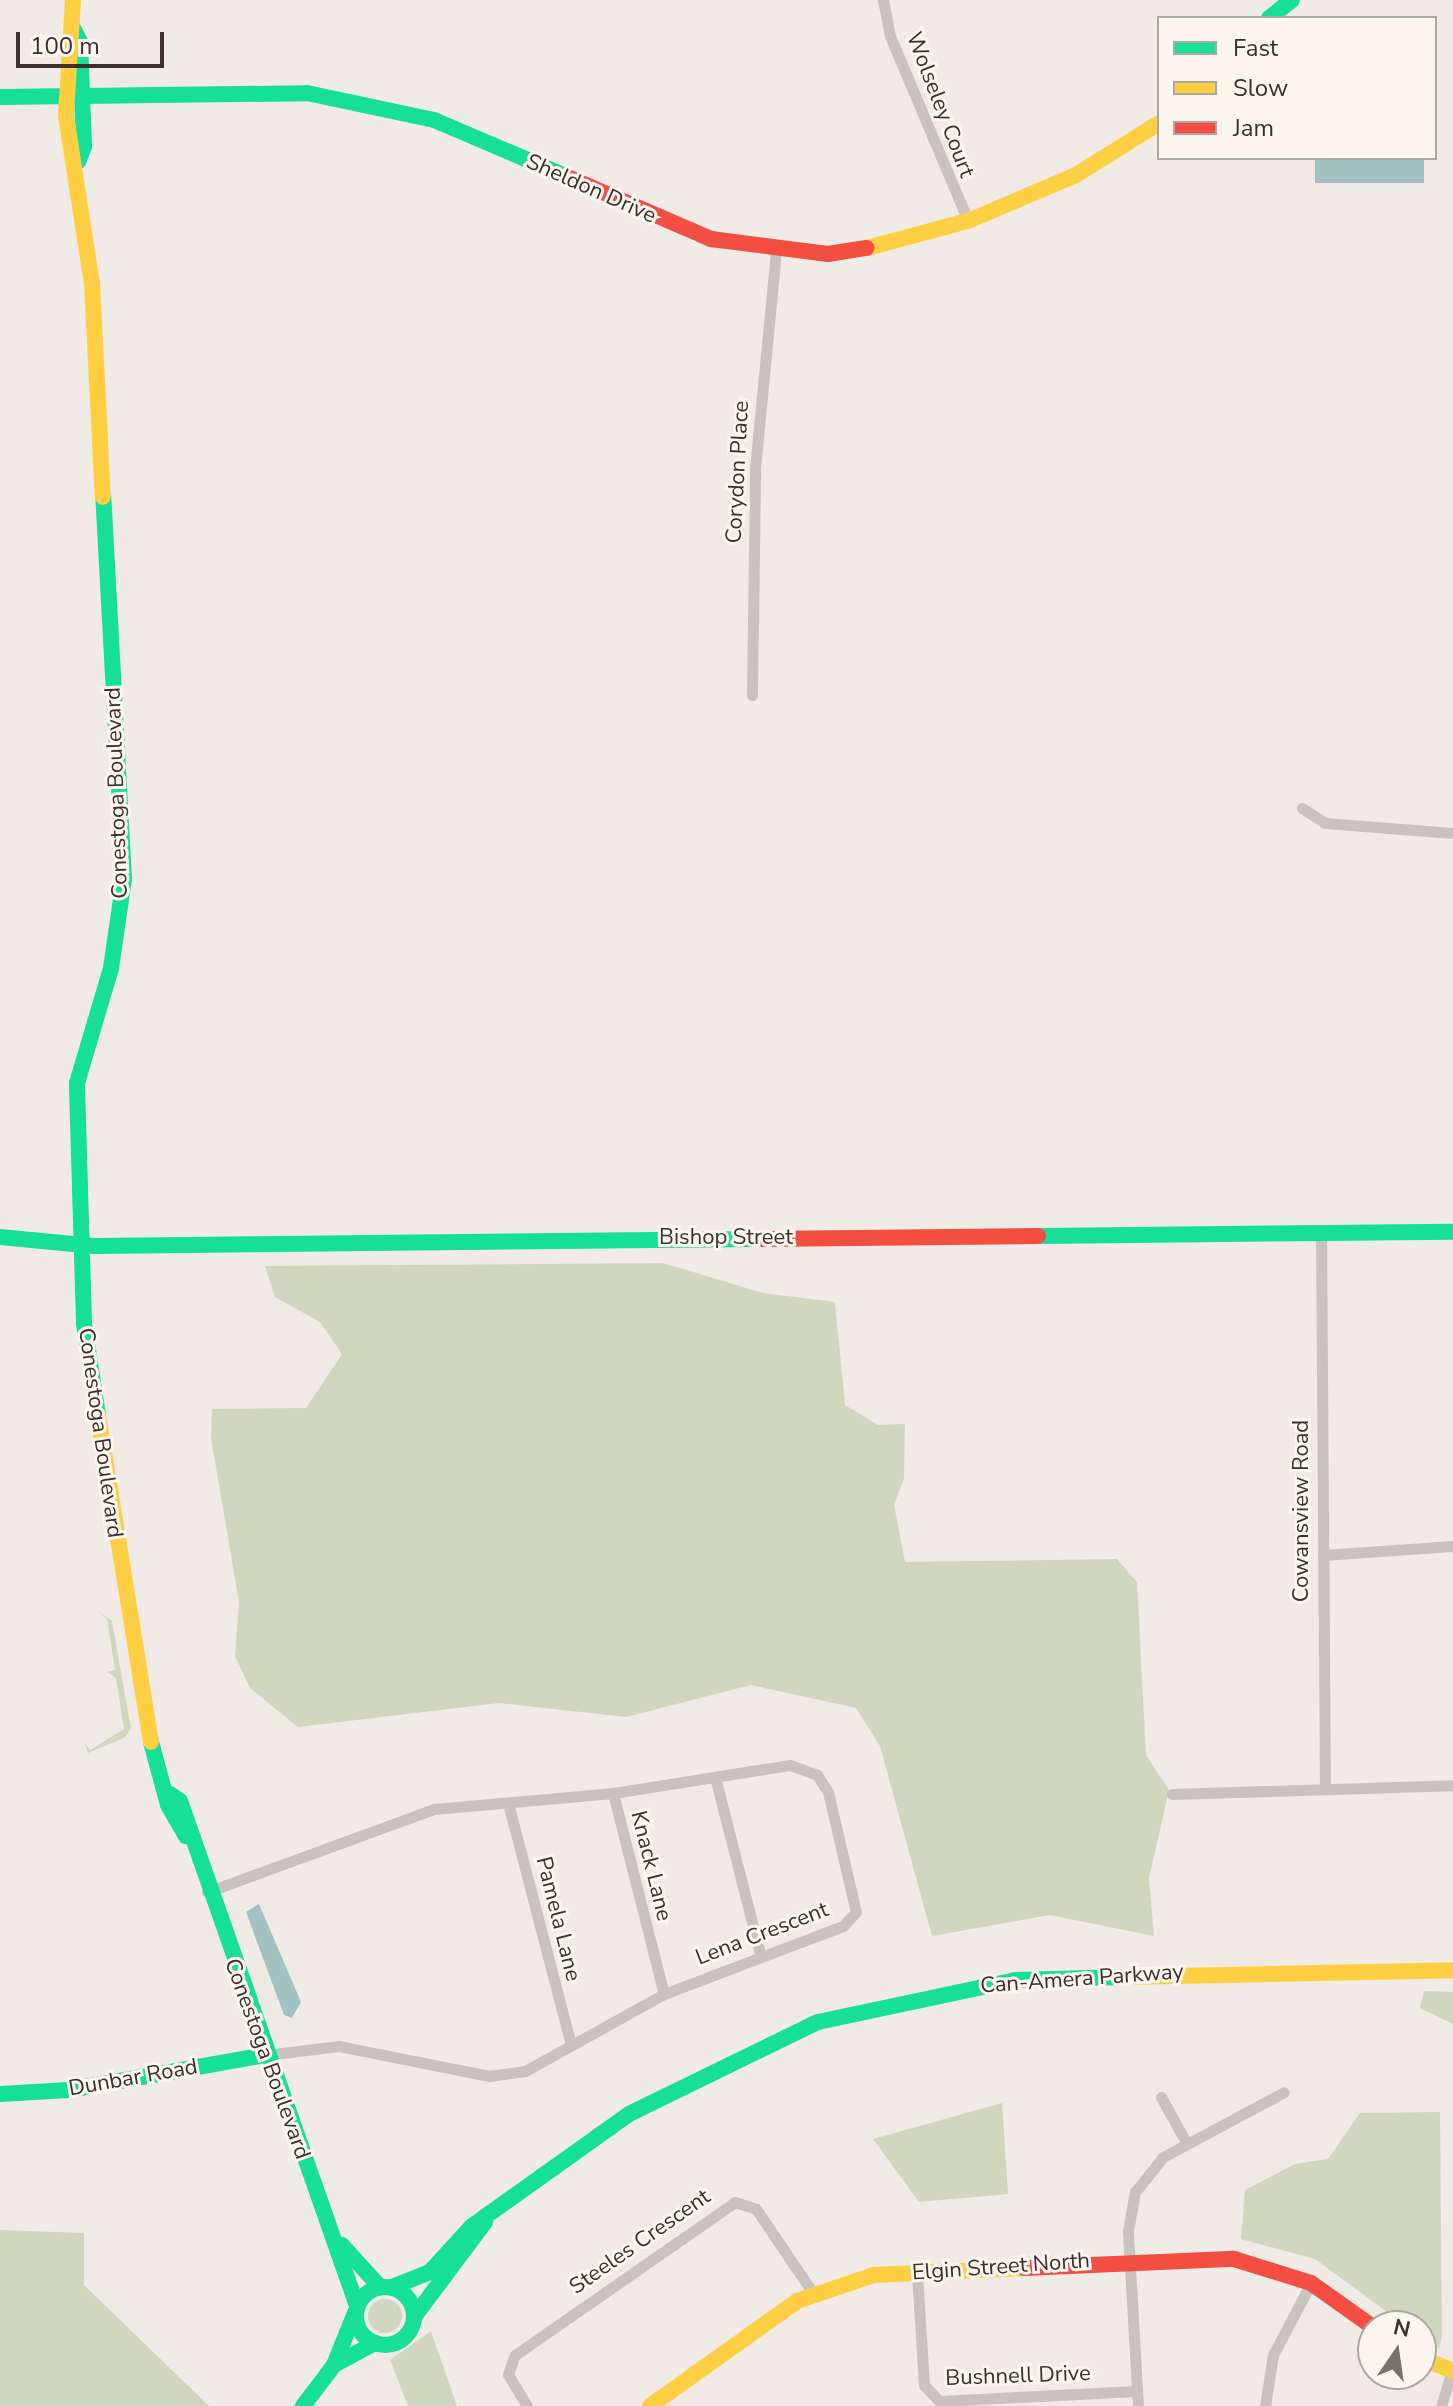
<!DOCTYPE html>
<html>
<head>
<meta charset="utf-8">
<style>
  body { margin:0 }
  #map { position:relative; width:1453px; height:2406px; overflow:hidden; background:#f0ebe5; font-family:"Nunito Sans",sans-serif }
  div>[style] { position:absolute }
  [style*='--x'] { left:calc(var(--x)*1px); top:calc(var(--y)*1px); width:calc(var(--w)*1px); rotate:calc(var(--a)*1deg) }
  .green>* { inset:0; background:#d1d6bf }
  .round { border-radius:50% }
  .water>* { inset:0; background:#a1c2c1; transform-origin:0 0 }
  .street>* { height:11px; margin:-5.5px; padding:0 5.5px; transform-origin:5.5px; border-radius:5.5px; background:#c9c3be }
  .fast>* { height:16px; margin:-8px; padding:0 8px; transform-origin:8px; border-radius:8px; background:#16e098 }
  .fast>.ring { margin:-8px; padding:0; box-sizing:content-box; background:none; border:16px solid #16e098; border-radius:50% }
  .slow>* { height:16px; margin:-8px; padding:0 8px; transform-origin:8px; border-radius:8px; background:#ffcf43 }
  .jam>* { height:16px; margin:-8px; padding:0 8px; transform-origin:8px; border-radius:8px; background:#f24e42 }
  span { translate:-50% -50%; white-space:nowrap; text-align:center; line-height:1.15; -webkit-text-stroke:6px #fbf5ee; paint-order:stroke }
  .street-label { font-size:22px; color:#3b302b }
  .legend { position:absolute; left:1157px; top:16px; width:280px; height:144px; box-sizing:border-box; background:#fbf5ee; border:2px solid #aea6a0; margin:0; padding:10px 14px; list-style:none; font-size:24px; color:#3b302b }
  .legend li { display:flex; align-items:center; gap:16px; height:40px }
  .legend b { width:40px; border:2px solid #aea6a0 }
  .north { position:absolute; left:1357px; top:2310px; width:80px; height:80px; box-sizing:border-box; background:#fbf5ee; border:2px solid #aea6a0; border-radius:50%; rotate:13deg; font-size:22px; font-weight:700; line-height:32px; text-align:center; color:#3b302b }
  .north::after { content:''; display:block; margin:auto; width:28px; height:36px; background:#7a716c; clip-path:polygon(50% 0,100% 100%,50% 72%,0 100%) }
  .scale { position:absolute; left:16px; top:32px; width:148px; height:36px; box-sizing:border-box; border:4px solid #3b302b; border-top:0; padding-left:10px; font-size:24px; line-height:28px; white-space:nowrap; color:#3b302b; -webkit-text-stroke:6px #fbf5ee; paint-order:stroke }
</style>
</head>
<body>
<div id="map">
  <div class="green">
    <i style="clip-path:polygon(663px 1263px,763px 1293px,835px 1302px,845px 1405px,878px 1425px,905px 1424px,904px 1478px,894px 1505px,905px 1562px,1117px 1559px,1137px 1582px,1146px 1755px,1169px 1790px,1149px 1878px,1154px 1936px,1050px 1915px,932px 1936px,880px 1746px,856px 1708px,751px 1685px,626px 1717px,499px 1703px,298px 1727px,250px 1688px,235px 1656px,239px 1602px,211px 1438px,212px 1409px,306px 1408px,342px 1354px,320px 1322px,275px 1297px,265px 1266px)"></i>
    <i style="clip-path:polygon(99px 1612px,112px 1621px,131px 1729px,124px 1738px,88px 1753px,85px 1743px,90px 1750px,124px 1729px,116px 1678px,107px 1672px,115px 1670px,107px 1619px)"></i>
    <i style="clip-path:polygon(1424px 1991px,1453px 1992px,1453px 2024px,1420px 2008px)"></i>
    <i style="clip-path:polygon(1002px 2103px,1008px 2194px,919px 2202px,873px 2139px)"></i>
    <i style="clip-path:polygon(1440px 2112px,1442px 2337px,1439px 2349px,1421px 2336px,1421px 2326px,1406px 2326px,1315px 2259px,1241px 2239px,1245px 2190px,1295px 2164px,1328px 2159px,1360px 2113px)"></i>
    <i style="clip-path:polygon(0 2230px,84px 2233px,84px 2285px,209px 2406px,0 2406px)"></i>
    <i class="round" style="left:368px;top:2299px;width:34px;height:34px"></i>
    <i style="clip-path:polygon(431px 2331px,457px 2406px,408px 2406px,390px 2360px)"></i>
  </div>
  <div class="water">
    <i style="left:1315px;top:158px;width:109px;height:25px"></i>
    <i style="clip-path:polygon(259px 1904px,301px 2002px,292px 2018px,284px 2015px,246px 1912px)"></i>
  </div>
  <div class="street">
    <i style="--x:883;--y:0;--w:37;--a:79"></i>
    <i style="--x:890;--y:36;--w:201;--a:67.1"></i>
    <i style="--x:752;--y:695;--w:226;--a:-89.2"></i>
    <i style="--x:755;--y:469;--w:218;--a:-84.5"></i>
    <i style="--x:1302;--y:808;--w:27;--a:33"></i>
    <i style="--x:1325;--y:823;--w:128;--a:4.5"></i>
    <i style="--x:1321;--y:1233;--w:555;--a:89.59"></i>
    <i style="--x:1323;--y:1555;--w:130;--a:-4"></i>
    <i style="--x:715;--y:1777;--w:182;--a:75.7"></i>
    <i style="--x:613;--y:1793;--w:207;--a:75.8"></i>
    <i style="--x:1172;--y:1794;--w:281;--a:-1.8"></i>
    <i style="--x:508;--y:1803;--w:249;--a:75.4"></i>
    <i style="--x:207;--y:1892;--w:242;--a:-20.1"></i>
    <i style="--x:434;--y:1809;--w:180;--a:-5.1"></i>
    <i style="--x:613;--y:1793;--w:179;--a:-9"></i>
    <i style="--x:790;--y:1765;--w:29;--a:20"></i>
    <i style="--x:817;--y:1775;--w:20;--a:57"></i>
    <i style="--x:828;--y:1792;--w:123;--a:76.9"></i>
    <i style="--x:856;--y:1912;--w:19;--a:133"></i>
    <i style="--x:843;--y:1926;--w:191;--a:159.2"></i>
    <i style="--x:664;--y:1994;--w:159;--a:151"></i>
    <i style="--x:525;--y:2071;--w:36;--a:172"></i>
    <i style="--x:489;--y:2076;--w:153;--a:-168.7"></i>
    <i style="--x:339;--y:2046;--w:74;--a:173"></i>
    <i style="--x:1161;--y:2097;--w:51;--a:60.9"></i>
    <i style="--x:917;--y:2273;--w:112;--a:86.4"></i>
    <i style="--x:924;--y:2385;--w:22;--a:47"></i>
    <i style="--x:939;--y:2401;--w:198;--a:-2.9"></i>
    <i style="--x:527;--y:2406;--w:37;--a:-121"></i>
    <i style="--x:508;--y:2374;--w:20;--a:-70"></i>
    <i style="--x:515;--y:2355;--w:268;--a:-34.8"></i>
    <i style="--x:735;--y:2202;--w:22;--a:18"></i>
    <i style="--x:756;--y:2209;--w:102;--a:55.8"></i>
    <i style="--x:1138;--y:2406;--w:175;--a:-93.3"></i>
    <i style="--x:1128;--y:2231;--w:40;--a:-80"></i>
    <i style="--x:1135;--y:2192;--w:45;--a:-51.3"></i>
    <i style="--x:1163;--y:2157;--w:137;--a:-28.2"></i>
    <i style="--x:1265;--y:2406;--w:52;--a:-81.1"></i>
    <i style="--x:1273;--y:2355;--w:81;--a:-62.2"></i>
    <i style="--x:1441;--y:2406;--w:38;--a:-73"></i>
  </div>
  <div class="fast">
    <i style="--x:1269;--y:18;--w:29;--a:-38"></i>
    <i style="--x:73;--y:28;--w:16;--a:63"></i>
    <i style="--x:80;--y:42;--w:105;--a:87.8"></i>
    <i style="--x:84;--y:147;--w:16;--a:112"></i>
    <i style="--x:0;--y:97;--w:307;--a:-0.7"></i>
    <i style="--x:307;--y:93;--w:130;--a:12"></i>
    <i style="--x:434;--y:120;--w:148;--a:23.1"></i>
    <i style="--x:1038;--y:1236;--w:415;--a:-0.6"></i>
    <i style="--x:0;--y:1237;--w:94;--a:5.5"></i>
    <i style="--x:94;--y:1246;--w:659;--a:-0.61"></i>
    <i style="--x:98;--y:1415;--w:93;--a:-98.7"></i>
    <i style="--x:84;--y:1323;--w:240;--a:-91.7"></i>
    <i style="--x:77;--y:1083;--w:120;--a:-73.5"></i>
    <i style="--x:111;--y:968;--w:90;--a:-81.7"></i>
    <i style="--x:124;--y:879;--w:383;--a:-93.1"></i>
    <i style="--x:151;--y:1742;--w:65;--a:74.9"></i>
    <i style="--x:168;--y:1805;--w:36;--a:60"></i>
    <i style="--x:170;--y:1794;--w:12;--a:35"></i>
    <i style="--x:180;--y:1801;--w:535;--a:70.68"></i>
    <i style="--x:0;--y:2094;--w:69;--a:-3.3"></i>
    <i style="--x:69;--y:2090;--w:200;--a:-10.1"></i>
    <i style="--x:342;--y:2245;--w:57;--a:47.9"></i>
    <i class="ring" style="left:356px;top:2287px;width:42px;height:42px"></i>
    <i style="--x:392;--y:2287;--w:41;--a:-21.5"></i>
    <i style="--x:430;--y:2272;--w:62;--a:-47.6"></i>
    <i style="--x:472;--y:2226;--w:193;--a:-35.5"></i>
    <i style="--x:629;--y:2114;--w:210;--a:-26"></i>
    <i style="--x:818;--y:2022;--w:201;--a:-12"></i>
    <i style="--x:1015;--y:1980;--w:111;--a:-1.5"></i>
    <i style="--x:414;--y:2317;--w:119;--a:-53.2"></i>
    <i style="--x:334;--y:2365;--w:47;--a:-28.2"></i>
    <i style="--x:303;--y:2406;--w:51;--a:-52.9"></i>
    <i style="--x:334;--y:2365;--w:56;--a:-68"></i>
  </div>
  <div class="slow">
    <i style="--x:73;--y:0;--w:116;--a:93.5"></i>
    <i style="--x:66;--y:116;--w:169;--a:81.2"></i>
    <i style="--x:92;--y:283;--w:214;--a:87.1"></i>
    <i style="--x:867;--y:248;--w:105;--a:-15"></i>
    <i style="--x:968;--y:221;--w:117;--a:-23.1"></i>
    <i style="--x:1076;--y:175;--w:98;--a:-32.1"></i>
    <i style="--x:98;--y:1415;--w:331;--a:80.8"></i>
    <i style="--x:1126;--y:1977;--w:327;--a:-1.2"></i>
    <i style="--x:1421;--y:2358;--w:35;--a:22"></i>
    <i style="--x:650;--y:2406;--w:181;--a:-35.5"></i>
    <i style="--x:797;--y:2301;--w:81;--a:-18.7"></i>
    <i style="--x:874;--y:2275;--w:150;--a:-2.7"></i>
  </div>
  <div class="jam">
    <i style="--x:570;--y:178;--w:154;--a:23.4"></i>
    <i style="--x:711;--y:239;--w:118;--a:7.3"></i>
    <i style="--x:828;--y:254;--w:39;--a:-9"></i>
    <i style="--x:753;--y:1239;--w:285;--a:-0.6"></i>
    <i style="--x:1024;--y:2268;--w:210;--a:-2.5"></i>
    <i style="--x:1234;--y:2259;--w:81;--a:17.3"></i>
    <i style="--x:1311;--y:2283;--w:76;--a:35.4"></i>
  </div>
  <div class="street-label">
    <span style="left:940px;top:105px;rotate:69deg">Wolseley Court</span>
    <span style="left:591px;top:189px;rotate:24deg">Sheldon Drive</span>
    <span style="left:738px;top:472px;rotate:-87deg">Corydon Place</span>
    <span style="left:117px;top:793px;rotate:-92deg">Conestoga Boulevard</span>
    <span style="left:726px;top:1238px">Bishop Street</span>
    <span style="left:100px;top:1433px;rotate:82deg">Conestoga Boulevard</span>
    <span style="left:1302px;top:1511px;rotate:-90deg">Cowansview Road</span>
    <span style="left:651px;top:1866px;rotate:76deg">Knack Lane</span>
    <span style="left:558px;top:1919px;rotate:76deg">Pamela Lane</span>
    <span style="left:762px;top:1934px;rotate:-21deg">Lena Crescent</span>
    <span style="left:1082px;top:1979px;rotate:-4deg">Can-Amera Parkway</span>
    <span style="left:267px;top:2059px;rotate:70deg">Conestoga Boulevard</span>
    <span style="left:133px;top:2078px;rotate:-10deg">Dunbar Road</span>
    <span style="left:640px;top:2242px;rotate:-35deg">Steeles Crescent</span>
    <span style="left:1001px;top:2267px;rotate:-4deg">Elgin Street North</span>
    <span style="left:1018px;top:2376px;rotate:-2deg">Bushnell Drive</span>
  </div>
  <ul class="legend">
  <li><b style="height:10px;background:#16e098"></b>Fast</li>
  <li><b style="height:10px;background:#ffcf43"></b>Slow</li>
  <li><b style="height:10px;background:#f24e42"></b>Jam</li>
  </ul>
  <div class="north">N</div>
  <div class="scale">100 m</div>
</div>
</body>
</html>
